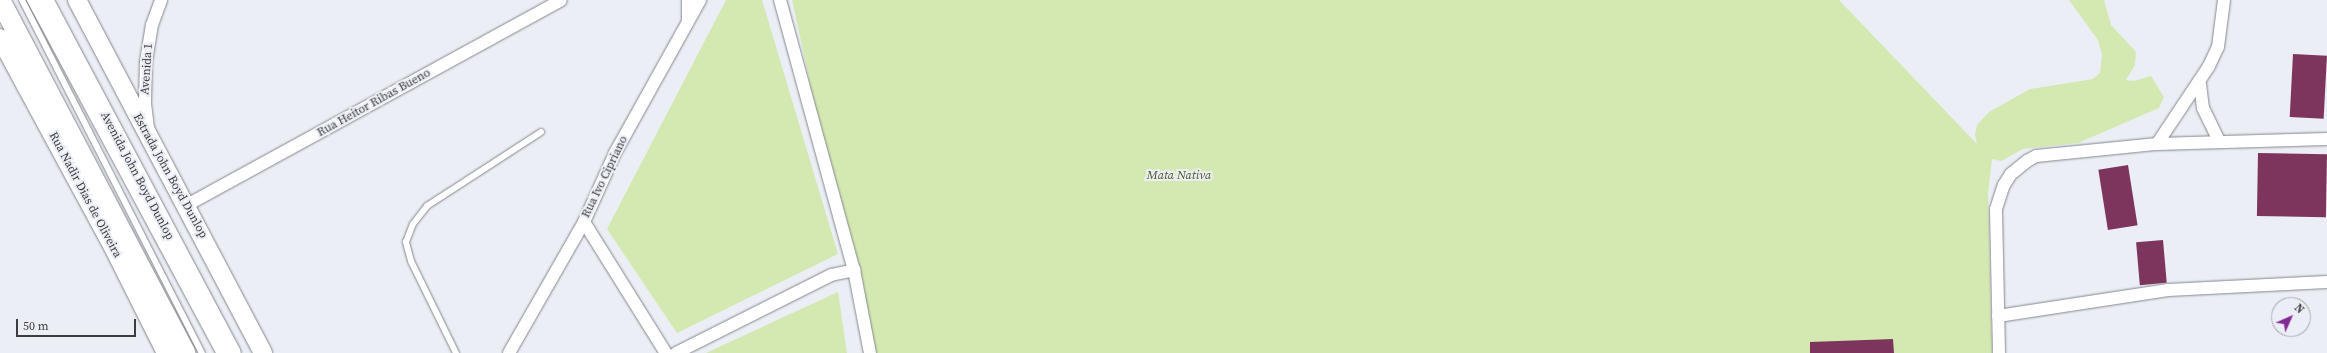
<!DOCTYPE html>
<html>
<head>
<meta charset="utf-8">
<style>
  body { margin:0 }
  #map { position:relative; width:2327px; height:353px; overflow:hidden; background:#ebeef5; font-family:"Source Serif 4",serif }
  div>[style] { position:absolute }
  [style*='--x'] { left:calc(var(--x)*1px); top:calc(var(--y)*1px); width:calc(var(--w)*1px); rotate:calc(var(--a)*1deg) }
  .green>* { inset:0; background:#d4e9b1 }
  .building>* { inset:0; background:#7d355e; transform-origin:0 0 }
  .roads { filter:drop-shadow(0 0 1px #85878e) drop-shadow(0 0 1px #85878e) }
  .lane>* { height:6px; margin:-3px; padding:0 3px; transform-origin:3px; border-radius:3px; background:#fff }
  .street>* { height:12px; margin:-6px; padding:0 6px; transform-origin:6px; border-radius:6px; background:#fff }
  .secondary>* { height:18px; margin:-9px; padding:0 9px; transform-origin:9px; border-radius:9px; background:#fff }
  .primary>* { height:20px; margin:-10px; padding:0 10px; transform-origin:10px; border-radius:10px; background:#fff }
  span { translate:-50% -50%; white-space:nowrap; text-align:center; line-height:1.15; -webkit-text-stroke:4px #ebeef5; paint-order:stroke }
  .street-label { font-size:12px; color:#3c3d40 }
  .park-label { font-size:12px; color:#4a5c23; font-style:italic }
  .north { position:absolute; left:2271px; top:297px; width:40px; height:40px; box-sizing:border-box; background:#ebeef5; border:1px solid #a5a7ad; border-radius:50%; rotate:45deg; font-size:11px; font-weight:700; line-height:16px; text-align:center; color:#3c3d40 }
  .north::after { content:''; display:block; margin:auto; width:14px; height:18px; background:#842a97; clip-path:polygon(50% 0,100% 100%,50% 72%,0 100%) }
  .scale { position:absolute; left:16px; top:319px; width:120px; height:18px; box-sizing:border-box; border:2px solid #3c3d40; border-top:0; padding-left:5px; font-size:12px; line-height:14px; white-space:nowrap; color:#3c3d40; -webkit-text-stroke:3px #ebeef5; paint-order:stroke }
</style>
</head>
<body>
<div id="map">
  <div class="green">
    <i style="clip-path:polygon(726px 0,762px 0,838px 254px,677px 333px,607px 229px)"></i>
    <i style="clip-path:polygon(792px 0,1839px 0,1977px 144px,1975px 135px,1977px 125px,1989px 112px,2030px 89px,2093px 79px,2100px 73px,2102px 55px,2098px 40px,2069px 0,2104px 0,2111px 25px,2136px 52px,2135px 65px,2126px 80px,2134px 81px,2151px 76px,2164px 97px,2159px 108px,2078px 143px,2023px 149px,2001px 161px,1992px 159px,1988px 193px,1992px 353px,869px 353px)"></i>
    <i style="clip-path:polygon(838px 292px,847px 353px,706px 353px)"></i>
  </div>
  <div class="building">
    <i style="left:2293px;top:54px;width:34px;height:63px;rotate:3deg"></i>
    <i style="left:2258px;top:153px;width:69px;height:63px;rotate:1deg"></i>
    <i style="left:2128px;top:165px;width:61px;height:30px;rotate:81deg"></i>
    <i style="left:2163px;top:240px;width:43px;height:27px;rotate:85deg"></i>
    <i style="clip-path:polygon(1893px 339px,1894px 353px,1810px 353px,1810px 342px)"></i>
  </div>
  <div class="roads">
    <div class="lane">
      <i style="--x:22;--y:0;--w:396;--a:63"></i>
      <i style="--x:30;--y:0;--w:400;--a:61.8"></i>
      <i style="--x:456;--y:353;--w:102;--a:-116.1"></i>
      <i style="--x:411;--y:261;--w:20;--a:-105"></i>
      <i style="--x:406;--y:242;--w:19;--a:-69"></i>
      <i style="--x:413;--y:224;--w:23;--a:-52"></i>
      <i style="--x:427;--y:206;--w:136;--a:-33"></i>
    </div>
    <div class="street">
      <i style="--x:688;--y:0;--w:20;--a:90"></i>
      <i style="--x:780;--y:0;--w:280;--a:74.7"></i>
      <i style="--x:854;--y:270;--w:85;--a:79.1"></i>
      <i style="--x:2200;--y:84;--w:24;--a:83"></i>
      <i style="--x:2203;--y:108;--w:37;--a:64"></i>
      <i style="--x:148;--y:128;--w:26;--a:-97"></i>
      <i style="--x:145;--y:102;--w:40;--a:-88.6"></i>
      <i style="--x:146;--y:62;--w:37;--a:-81"></i>
      <i style="--x:152;--y:25;--w:27;--a:-70"></i>
      <i style="--x:2157;--y:144;--w:94;--a:-56.3"></i>
      <i style="--x:2209;--y:66;--w:21;--a:-65"></i>
      <i style="--x:2218;--y:47;--w:47;--a:-82.7"></i>
      <i style="--x:187;--y:205;--w:426;--a:-28.7"></i>
      <i style="--x:584;--y:222;--w:155;--a:58"></i>
      <i style="--x:1998;--y:316;--w:172;--a:-8.7"></i>
      <i style="--x:2168;--y:290;--w:159;--a:-2.9"></i>
      <i style="--x:509;--y:353;--w:151;--a:-60.2"></i>
      <i style="--x:584;--y:222;--w:76;--a:-65.8"></i>
      <i style="--x:615;--y:153;--w:175;--a:-60.9"></i>
      <i style="--x:676;--y:353;--w:174;--a:-26.7"></i>
      <i style="--x:831;--y:275;--w:24;--a:-12"></i>
      <i style="--x:1999;--y:353;--w:144;--a:-91.2"></i>
      <i style="--x:1996;--y:209;--w:25;--a:-72"></i>
      <i style="--x:2004;--y:185;--w:13;--a:-58"></i>
      <i style="--x:2011;--y:174;--w:21;--a:-39"></i>
      <i style="--x:2027;--y:161;--w:10;--a:-29"></i>
      <i style="--x:2036;--y:156;--w:122;--a:-5.7"></i>
      <i style="--x:2157;--y:144;--w:170;--a:-1.7"></i>
    </div>
    <div class="secondary">
      <i style="--x:77;--y:0;--w:399;--a:62.2"></i>
      <i style="--x:0;--y:38;--w:240;--a:61.6"></i>
      <i style="--x:114;--y:249;--w:116;--a:63.4"></i>
    </div>
    <div class="primary">
      <i style="--x:0;--y:0;--w:399;--a:62.3"></i>
      <i style="--x:43;--y:0;--w:400;--a:62"></i>
    </div>
  </div>
  <div class="street-label">
    <span style="left:147px;top:69px;rotate:-86deg">Avenida 1</span>
    <span style="left:374px;top:103px;rotate:-29deg">Rua Heitor Ribas Bueno</span>
    <span style="left:137px;top:176px;rotate:62deg">Avenida John Boyd Dunlop</span>
    <span style="left:170px;top:176px;rotate:61deg">Estrada John Boyd Dunlop</span>
    <span style="left:605px;top:177px;rotate:-64deg">Rua Ivo Cipriano</span>
    <span style="left:85px;top:195px;rotate:62deg">Rua Nadir Dias de Oliveira</span>
  </div>
  <div class="park-label">
    <span style="left:1179px;top:176px">Mata Nativa</span>
  </div>
  <div class="north">N</div>
  <div class="scale">50 m</div>
</div>
</body>
</html>
